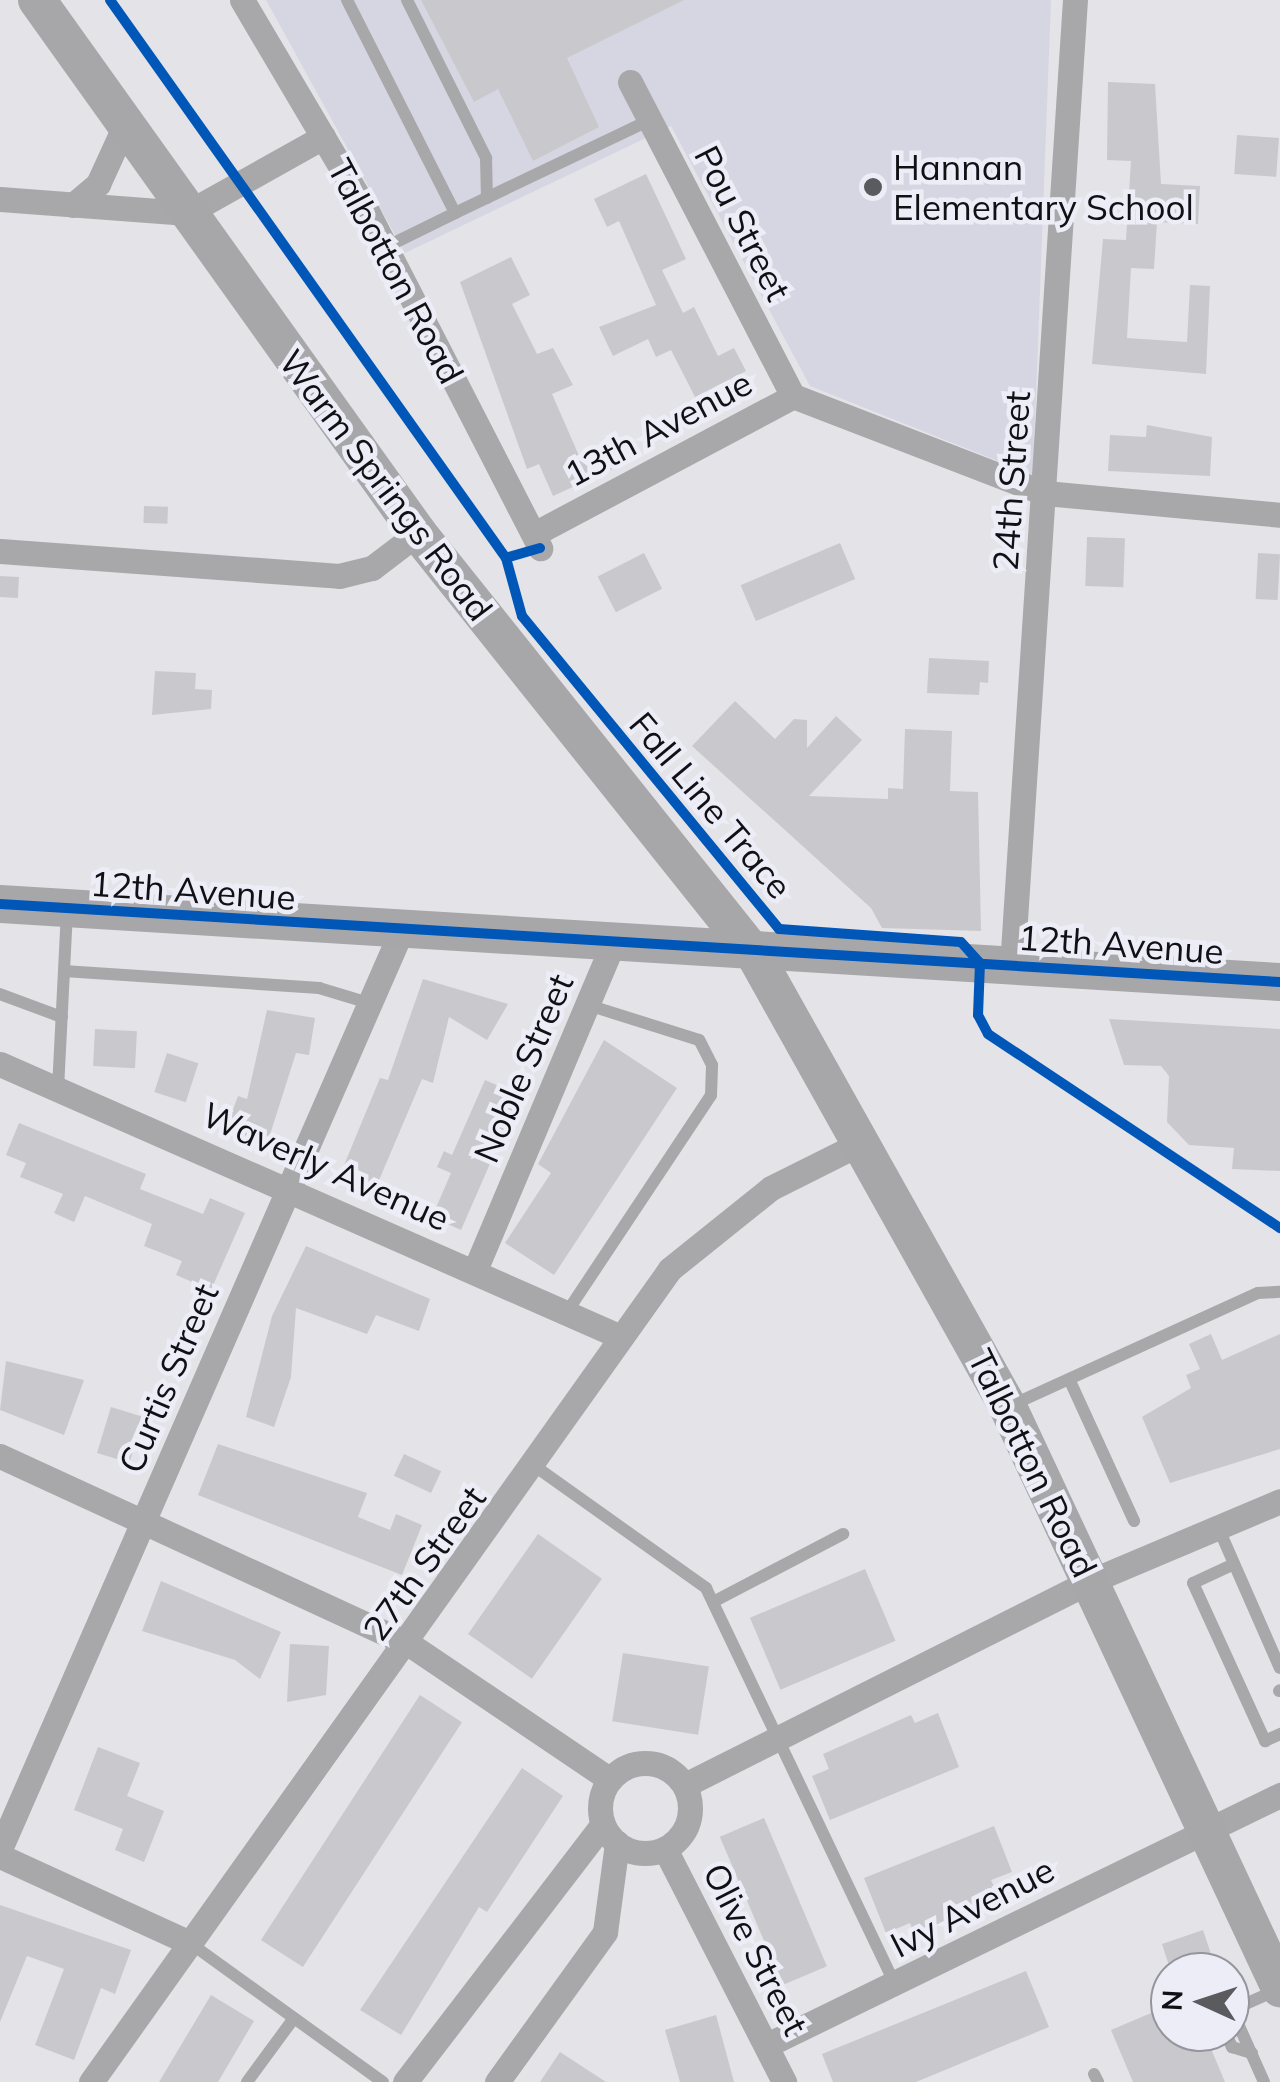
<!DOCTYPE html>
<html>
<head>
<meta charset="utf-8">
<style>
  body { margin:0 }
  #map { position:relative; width:1280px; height:2082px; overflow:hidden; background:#e3e3e8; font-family:Mulish,sans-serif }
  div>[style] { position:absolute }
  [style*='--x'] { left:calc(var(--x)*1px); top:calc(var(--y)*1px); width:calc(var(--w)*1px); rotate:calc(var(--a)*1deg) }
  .built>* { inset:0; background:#d6d6e2 }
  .building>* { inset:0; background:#c9c9cd; transform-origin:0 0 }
  .lane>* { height:12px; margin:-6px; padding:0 6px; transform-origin:6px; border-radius:6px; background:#a8a8aa }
  .street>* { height:25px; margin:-12.5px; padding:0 12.5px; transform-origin:12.5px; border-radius:12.5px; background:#a8a8aa }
  .street>.ring { margin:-12.5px; padding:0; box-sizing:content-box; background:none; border:25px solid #a8a8aa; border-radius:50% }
  .secondary>* { height:38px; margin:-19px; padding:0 19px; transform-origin:19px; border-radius:19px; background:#a7a7aa }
  .cycleway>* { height:10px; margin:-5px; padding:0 5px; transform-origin:5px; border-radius:5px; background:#0057b8 }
  .dots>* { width:28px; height:28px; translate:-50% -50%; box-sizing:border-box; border:5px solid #ededf8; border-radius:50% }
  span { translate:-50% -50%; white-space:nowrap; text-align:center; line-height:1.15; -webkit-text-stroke:9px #ededf8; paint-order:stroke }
  .poi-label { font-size:35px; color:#111115 }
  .left { translate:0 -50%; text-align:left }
  .street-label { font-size:35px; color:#111115 }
  .north { position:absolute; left:1150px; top:1952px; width:100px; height:100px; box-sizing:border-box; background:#ededf8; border:2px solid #95959d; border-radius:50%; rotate:273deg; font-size:28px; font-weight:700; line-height:40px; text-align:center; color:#111115 }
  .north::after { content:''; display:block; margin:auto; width:35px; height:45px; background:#5a5a5f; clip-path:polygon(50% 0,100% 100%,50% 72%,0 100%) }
</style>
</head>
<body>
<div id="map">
  <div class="built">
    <i style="clip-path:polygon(266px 0,1051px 0,1033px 475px,810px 386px,671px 126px,405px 253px)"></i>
  </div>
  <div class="building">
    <i style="clip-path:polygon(421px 0,684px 0,567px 58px,599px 127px,533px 161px,498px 89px,474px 102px)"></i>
    <i style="clip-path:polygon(1108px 82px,1155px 84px,1161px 184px,1200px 186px,1198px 224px,1157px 222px,1154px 269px,1131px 268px,1127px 338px,1187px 342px,1190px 285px,1210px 286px,1206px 374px,1092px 364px,1103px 239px,1126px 240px,1131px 161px,1107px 160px)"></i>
    <i style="left:1237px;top:135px;width:42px;height:39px;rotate:4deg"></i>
    <i style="clip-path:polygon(646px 174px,686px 259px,662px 270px,683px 313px,694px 307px,718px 356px,734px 348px,746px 371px,695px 397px,671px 350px,656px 357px,648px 339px,613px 356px,599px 327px,656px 305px,619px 221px,607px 227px,594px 199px)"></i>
    <i style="clip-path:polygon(511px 257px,530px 295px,512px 304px,537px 354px,553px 348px,573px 385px,552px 394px,580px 458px,613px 443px,623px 464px,553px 496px,539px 464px,527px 469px,460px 282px)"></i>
    <i style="clip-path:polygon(1147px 425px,1212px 437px,1210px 476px,1108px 471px,1110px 435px,1146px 437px)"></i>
    <i style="left:144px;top:506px;width:24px;height:17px;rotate:2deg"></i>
    <i style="left:1087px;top:537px;width:38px;height:49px;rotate:2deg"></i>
    <i style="left:840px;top:543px;width:39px;height:108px;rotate:67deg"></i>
    <i style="left:644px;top:553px;width:40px;height:52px;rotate:63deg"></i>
    <i style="left:1258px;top:553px;width:22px;height:46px;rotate:3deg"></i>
    <i style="left:0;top:576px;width:19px;height:21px;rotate:3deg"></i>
    <i style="clip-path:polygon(929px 658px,989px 661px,988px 683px,980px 682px,979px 695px,927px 693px)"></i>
    <i style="clip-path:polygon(155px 671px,196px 673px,195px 689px,212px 690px,211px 709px,152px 715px)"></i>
    <i style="clip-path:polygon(735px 701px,775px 739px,794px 719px,807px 720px,807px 748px,836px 716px,862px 740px,809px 796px,888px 799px,888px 788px,903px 789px,905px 729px,952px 731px,950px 791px,978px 792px,981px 931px,882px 928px,871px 908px,692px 746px)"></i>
    <i style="clip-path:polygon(423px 979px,508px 1004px,487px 1040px,449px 1017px,433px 1083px,422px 1079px,374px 1192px,340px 1175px,380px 1078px,388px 1080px)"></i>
    <i style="clip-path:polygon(267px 1010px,315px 1018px,309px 1055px,296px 1053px,267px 1144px,226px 1128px,238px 1096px,247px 1099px)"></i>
    <i style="clip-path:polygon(1109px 1019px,1280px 1029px,1280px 1171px,1232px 1169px,1234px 1148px,1189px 1145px,1167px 1122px,1169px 1076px,1161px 1066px,1124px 1065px)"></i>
    <i style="left:95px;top:1029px;width:42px;height:37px;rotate:3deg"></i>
    <i style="clip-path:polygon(604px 1040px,677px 1088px,554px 1275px,505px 1243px,551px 1173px,538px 1164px)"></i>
    <i style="left:167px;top:1053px;width:33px;height:41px;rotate:18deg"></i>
    <i style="clip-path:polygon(485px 1080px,520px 1095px,461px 1230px,432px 1217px,451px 1173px,437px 1167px,444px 1151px,452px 1155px)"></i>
    <i style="clip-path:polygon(19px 1123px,146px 1174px,140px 1189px,203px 1214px,210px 1198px,245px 1213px,211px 1290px,176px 1275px,182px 1261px,144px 1246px,152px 1224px,85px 1196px,74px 1222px,54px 1213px,63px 1194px,20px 1177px,26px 1163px,6px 1155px)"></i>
    <i style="clip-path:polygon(306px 1246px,430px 1299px,419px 1331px,376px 1315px,367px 1334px,296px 1308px,291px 1377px,274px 1427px,246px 1417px,272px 1316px)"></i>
    <i style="clip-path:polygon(1211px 1334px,1222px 1360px,1280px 1334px,1280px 1449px,1170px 1483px,1142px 1417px,1191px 1388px,1186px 1375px,1200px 1369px,1189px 1344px)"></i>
    <i style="clip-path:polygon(6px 1361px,84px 1380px,64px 1435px,0 1410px)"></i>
    <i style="left:111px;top:1407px;width:34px;height:48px;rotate:17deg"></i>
    <i style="clip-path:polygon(218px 1444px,367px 1493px,358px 1517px,390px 1530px,396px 1514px,422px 1525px,402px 1575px,198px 1495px)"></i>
    <i style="left:404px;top:1454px;width:41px;height:24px;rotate:25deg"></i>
    <i style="left:538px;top:1534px;width:78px;height:122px;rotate:35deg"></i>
    <i style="left:865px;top:1569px;width:78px;height:125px;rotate:67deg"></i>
    <i style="clip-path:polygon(161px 1581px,281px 1632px,260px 1679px,235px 1660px,142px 1631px)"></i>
    <i style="clip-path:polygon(290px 1644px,329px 1646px,326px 1695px,287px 1702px)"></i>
    <i style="left:623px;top:1653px;width:87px;height:69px;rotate:9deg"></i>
    <i style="left:420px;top:1695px;width:50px;height:292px;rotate:33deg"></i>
    <i style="clip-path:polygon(938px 1713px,959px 1767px,830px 1820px,812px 1776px,829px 1769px,823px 1754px,911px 1715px,915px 1723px)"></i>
    <i style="clip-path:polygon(98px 1747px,140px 1763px,127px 1796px,164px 1811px,144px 1862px,115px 1850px,123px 1829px,74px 1810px)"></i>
    <i style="clip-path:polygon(522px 1768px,563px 1796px,487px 1912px,479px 1907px,401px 2035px,360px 2010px)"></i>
    <i style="left:764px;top:1818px;width:161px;height:48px;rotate:67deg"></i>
    <i style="clip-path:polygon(994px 1826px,1012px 1872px,991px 1880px,997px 1893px,915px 1936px,910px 1923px,886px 1933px,864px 1878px)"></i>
    <i style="clip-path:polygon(0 1905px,131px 1950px,115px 1994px,101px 1988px,74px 2060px,35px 2045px,64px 1969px,27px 1956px,0 2022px)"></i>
    <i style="clip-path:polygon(1203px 1930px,1217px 1972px,1171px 1972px,1162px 1944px)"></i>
    <i style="clip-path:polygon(1026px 1971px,1049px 2027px,916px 2082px,833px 2082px,822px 2054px)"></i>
    <i style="clip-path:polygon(211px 1995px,254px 2021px,218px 2082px,159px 2082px)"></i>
    <i style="clip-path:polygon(1170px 2005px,1170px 2032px,1204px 2032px,1225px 2082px,1133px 2082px,1111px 2030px)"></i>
    <i style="clip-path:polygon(716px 2015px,734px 2082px,680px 2082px,665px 2030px)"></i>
    <i style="clip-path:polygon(560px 2052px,606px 2082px,540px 2082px)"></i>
  </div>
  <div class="lane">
    <i style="--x:347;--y:0;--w:239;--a:63.1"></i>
    <i style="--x:455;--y:213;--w:216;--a:-25.5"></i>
    <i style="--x:407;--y:0;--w:177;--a:63.4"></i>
    <i style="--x:486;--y:158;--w:40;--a:88.6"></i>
    <i style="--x:386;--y:247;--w:77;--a:-26.2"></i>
    <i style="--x:64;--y:971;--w:256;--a:3.8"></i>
    <i style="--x:319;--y:988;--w:52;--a:16.7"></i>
    <i style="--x:0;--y:994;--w:66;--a:20.4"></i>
    <i style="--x:58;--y:1089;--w:177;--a:-87.1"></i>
    <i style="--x:567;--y:1312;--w:260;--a:-56.4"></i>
    <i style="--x:711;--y:1095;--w:30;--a:-88"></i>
    <i style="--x:712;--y:1065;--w:28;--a:-117"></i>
    <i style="--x:699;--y:1040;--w:116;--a:-162.5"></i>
    <i style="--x:1070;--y:1381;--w:154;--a:65.4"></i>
    <i style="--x:1012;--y:1405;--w:270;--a:-24.5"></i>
    <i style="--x:1258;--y:1293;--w:22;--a:-3"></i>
    <i style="--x:536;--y:1467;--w:209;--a:35.4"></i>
    <i style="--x:706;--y:1588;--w:439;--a:64.5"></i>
    <i style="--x:1218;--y:1527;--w:154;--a:66.3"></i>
    <i style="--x:1234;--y:1564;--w:45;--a:155.1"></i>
    <i style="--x:1193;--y:1583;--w:174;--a:65.5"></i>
    <i style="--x:1265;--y:1741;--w:17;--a:-25"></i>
    <i style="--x:713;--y:1602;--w:147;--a:-27.6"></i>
    <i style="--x:1279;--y:1691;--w:1;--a:-45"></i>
    <i style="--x:190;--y:1943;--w:238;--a:35.8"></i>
    <i style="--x:1225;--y:2032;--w:17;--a:65"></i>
    <i style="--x:1232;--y:2047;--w:21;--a:17"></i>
    <i style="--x:1094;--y:2074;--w:9;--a:63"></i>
    <i style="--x:247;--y:2082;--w:79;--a:-53.7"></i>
    <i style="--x:1264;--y:2082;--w:79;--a:-114"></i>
    <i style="--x:1232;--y:2010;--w:49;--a:-24"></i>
  </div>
  <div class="street">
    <i style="--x:242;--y:0;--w:247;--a:59.4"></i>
    <i style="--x:368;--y:213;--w:377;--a:62.8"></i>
    <i style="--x:630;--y:82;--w:354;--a:62.6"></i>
    <i style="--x:0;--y:199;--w:188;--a:4.3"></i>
    <i style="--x:187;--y:213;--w:156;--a:-29.2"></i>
    <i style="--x:73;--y:205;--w:33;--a:-40"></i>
    <i style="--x:98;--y:184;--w:65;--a:-65.4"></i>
    <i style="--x:534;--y:534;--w:293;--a:-28"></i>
    <i style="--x:793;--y:396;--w:270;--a:21.1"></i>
    <i style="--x:1045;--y:493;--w:236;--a:5.3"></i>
    <i style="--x:0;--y:551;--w:340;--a:4.2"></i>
    <i style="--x:339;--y:576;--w:34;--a:-14"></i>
    <i style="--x:372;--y:568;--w:58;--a:-37.3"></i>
    <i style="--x:1012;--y:966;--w:968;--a:-86.27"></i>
    <i style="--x:0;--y:1064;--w:678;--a:23.73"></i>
    <i style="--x:475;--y:1270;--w:350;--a:-67.1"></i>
    <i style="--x:0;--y:1456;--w:450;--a:24.7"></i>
    <i style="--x:409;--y:1644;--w:241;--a:34"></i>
    <i class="ring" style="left:600px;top:1763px;width:65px;height:65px"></i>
    <i style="--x:685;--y:1785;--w:454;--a:-26.7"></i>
    <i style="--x:1091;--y:1581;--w:205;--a:-22.9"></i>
    <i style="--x:0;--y:1849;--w:999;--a:-66.39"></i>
    <i style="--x:665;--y:1849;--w:262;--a:62.9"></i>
    <i style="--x:0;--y:1856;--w:209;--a:24.6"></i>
    <i style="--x:767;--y:2045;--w:571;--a:-25.98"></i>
    <i style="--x:91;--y:2082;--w:998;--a:-54.54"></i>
    <i style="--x:670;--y:1269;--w:129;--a:-38.7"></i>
    <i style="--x:771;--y:1188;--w:103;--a:-26.6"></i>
    <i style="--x:405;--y:2082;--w:325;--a:-52.5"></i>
    <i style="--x:497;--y:2082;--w:185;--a:-54.2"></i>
    <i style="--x:605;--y:1932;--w:90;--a:-82.3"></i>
  </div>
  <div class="secondary">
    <i style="--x:37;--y:0;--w:655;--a:54.44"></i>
    <i style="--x:418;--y:533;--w:540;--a:51.39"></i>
    <i style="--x:755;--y:955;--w:518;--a:60.76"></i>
    <i style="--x:1008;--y:1407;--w:642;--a:64.91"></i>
    <i style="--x:0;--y:904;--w:1282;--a:3.49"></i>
  </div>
  <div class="cycleway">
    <i style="--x:110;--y:0;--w:684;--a:54.64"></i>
    <i style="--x:540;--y:548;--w:35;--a:164"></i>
    <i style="--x:506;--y:558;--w:60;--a:74.6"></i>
    <i style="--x:522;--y:616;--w:405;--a:50.6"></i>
    <i style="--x:779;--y:929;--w:182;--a:4.1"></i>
    <i style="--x:961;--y:942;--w:28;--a:48"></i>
    <i style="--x:980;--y:963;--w:52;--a:92.2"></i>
    <i style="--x:978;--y:1015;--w:21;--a:62"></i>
    <i style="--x:988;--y:1034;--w:351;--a:33.6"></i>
    <i style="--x:0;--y:904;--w:1282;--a:3.49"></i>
  </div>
  <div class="dots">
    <i style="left:873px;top:187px;background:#5a5a5f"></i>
  </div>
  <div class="poi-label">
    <span class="left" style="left:893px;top:187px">Hannan<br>Elementary School</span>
  </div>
  <div class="street-label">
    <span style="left:743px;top:223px;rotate:63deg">Pou Street</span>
    <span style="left:396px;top:271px;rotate:62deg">Talbotton Road</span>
    <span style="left:658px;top:428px;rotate:-28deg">13th Avenue</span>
    <span style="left:1011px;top:481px;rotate:-86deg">24th Street</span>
    <span style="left:386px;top:485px;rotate:53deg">Warm Springs Road</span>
    <span style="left:711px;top:805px;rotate:50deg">Fall Line Trace</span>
    <span style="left:193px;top:890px;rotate:4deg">12th Avenue</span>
    <span style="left:1121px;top:944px;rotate:4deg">12th Avenue</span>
    <span style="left:523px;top:1068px;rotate:-67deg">Noble Street</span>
    <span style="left:326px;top:1166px;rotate:24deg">Waverly Avenue</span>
    <span style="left:168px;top:1378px;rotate:-67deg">Curtis Street</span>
    <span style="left:1033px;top:1463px;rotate:64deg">Talbotton Road</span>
    <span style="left:424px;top:1563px;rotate:-54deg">27th Street</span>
    <span style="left:972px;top:1907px;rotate:-27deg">Ivy Avenue</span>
    <span style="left:756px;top:1949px;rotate:63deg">Olive Street</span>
  </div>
  <div class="north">N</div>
</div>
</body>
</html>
